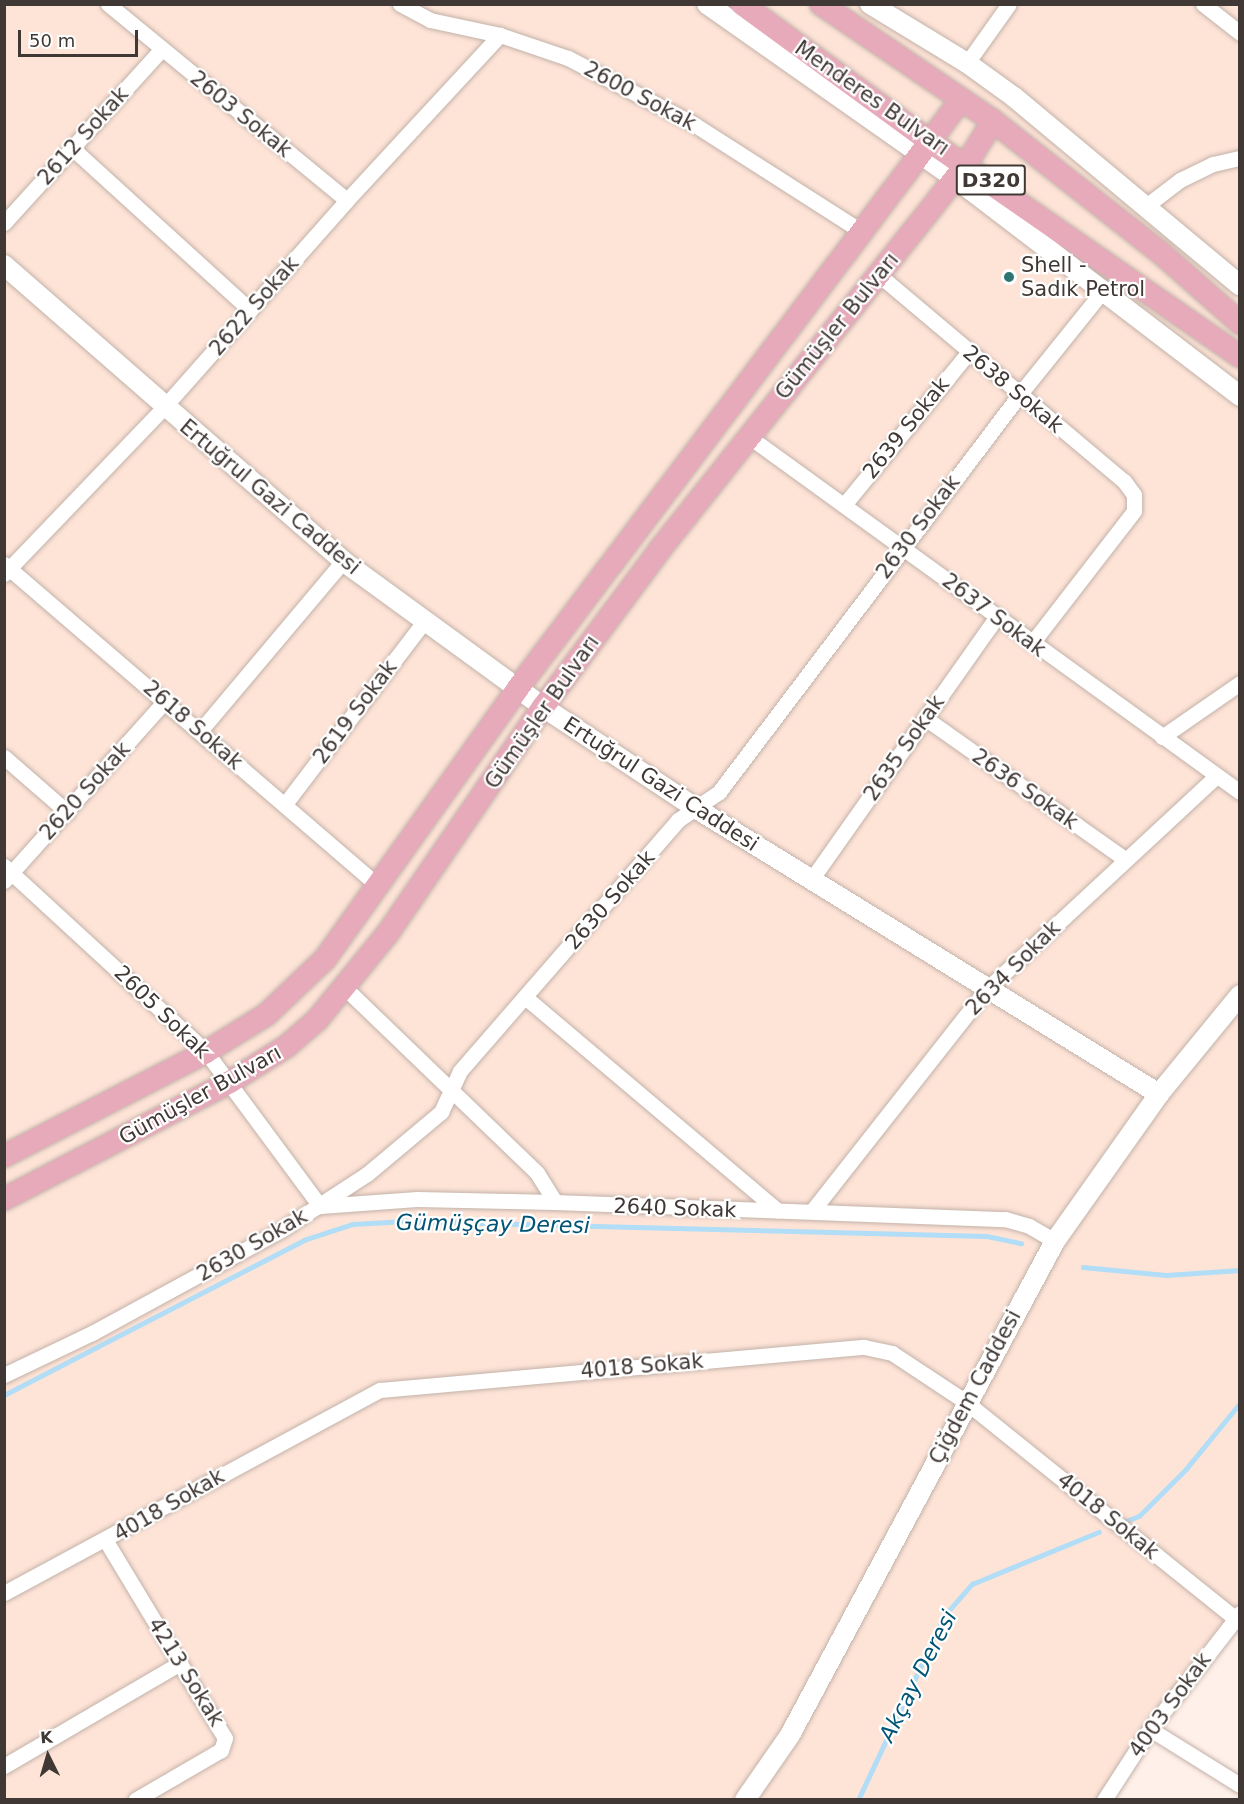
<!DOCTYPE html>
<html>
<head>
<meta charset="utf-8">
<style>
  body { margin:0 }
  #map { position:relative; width:1244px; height:1804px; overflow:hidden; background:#fff0e9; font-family:"DejaVu Sans",sans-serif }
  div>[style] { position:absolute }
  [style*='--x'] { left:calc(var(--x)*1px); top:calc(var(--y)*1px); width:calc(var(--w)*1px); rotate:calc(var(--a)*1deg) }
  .built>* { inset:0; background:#fee4d7 }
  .stream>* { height:4.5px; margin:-2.25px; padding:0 2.25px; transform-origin:2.25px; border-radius:2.25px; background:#b2ddf6 }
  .roads { filter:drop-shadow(0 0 2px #c3b2a9) drop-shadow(0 0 2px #c3b2a9) }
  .street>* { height:15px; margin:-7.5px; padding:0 7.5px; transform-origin:7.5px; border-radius:7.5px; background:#fff }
  .secondary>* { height:20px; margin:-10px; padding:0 10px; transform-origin:10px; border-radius:10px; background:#fff }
  .primary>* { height:22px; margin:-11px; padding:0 11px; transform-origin:11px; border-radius:11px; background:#e6aabb }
  .dots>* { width:16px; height:16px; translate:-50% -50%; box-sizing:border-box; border:3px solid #fff; border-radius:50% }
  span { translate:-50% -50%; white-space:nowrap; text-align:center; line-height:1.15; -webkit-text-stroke:4.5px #fff; paint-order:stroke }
  .shield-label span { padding:2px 4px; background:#fff; border:2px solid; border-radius:4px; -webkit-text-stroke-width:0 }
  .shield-label { font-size:20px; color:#403835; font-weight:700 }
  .street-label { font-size:21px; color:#403835 }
  .poi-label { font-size:21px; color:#403835 }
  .left { translate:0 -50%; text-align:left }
  .water-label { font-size:22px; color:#025475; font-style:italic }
  .frame { position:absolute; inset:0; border:6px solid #403835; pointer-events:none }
  .north { position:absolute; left:18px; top:1726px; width:60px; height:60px; -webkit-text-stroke:4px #fff; paint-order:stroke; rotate:355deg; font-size:16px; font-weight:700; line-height:24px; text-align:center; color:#403835 }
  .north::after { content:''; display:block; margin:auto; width:21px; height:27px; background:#403835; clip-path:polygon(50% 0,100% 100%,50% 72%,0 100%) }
  .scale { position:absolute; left:18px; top:30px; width:120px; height:27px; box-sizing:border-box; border:3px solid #403835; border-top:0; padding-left:8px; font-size:18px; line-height:21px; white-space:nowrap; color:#403835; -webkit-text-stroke:4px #fff; paint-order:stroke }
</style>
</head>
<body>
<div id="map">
  <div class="built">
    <i style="clip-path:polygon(5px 5px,1239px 5px,1239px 1619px,1104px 1799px,5px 1800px)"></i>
  </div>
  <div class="stream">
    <i style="--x:1083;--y:1267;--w:83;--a:5.5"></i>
    <i style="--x:1166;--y:1275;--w:74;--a:-3.9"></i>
    <i style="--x:4;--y:1395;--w:338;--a:-27.3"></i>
    <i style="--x:304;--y:1240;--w:52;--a:-18.1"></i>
    <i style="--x:353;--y:1224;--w:53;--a:-3.2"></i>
    <i style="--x:406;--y:1221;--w:581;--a:1.48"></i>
    <i style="--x:987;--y:1236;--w:35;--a:12"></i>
    <i style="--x:1126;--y:1521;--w:14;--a:-21"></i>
    <i style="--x:1139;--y:1516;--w:66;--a:-45"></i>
    <i style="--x:1186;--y:1469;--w:85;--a:-50.7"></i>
    <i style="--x:858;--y:1800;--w:203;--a:-64.9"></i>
    <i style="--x:944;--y:1616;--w:43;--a:-48.8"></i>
    <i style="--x:972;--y:1584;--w:137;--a:-22.3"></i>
  </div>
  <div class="roads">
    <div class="street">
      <i style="--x:108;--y:4;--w:309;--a:39.4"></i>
      <i style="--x:400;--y:4;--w:34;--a:28"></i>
      <i style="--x:430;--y:20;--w:72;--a:12.1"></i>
      <i style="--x:500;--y:35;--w:72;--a:18.7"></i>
      <i style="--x:568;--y:58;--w:140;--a:27.7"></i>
      <i style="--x:692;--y:123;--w:201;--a:32.6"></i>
      <i style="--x:1203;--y:4;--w:47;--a:38.1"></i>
      <i style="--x:967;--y:63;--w:72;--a:-54.6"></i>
      <i style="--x:72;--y:148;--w:241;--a:42.3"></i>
      <i style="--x:1146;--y:206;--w:43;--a:-37.4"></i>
      <i style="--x:1180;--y:180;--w:37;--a:-26"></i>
      <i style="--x:1213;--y:164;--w:28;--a:-13"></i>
      <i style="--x:4;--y:223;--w:235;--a:-47.8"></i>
      <i style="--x:879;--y:275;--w:320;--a:40.1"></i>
      <i style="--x:1124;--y:481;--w:17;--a:54"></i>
      <i style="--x:1134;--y:495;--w:16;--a:90"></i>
      <i style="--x:1134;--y:511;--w:167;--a:127.7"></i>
      <i style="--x:748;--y:436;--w:607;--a:35.89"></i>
      <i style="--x:844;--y:505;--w:198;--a:-50.8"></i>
      <i style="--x:4;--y:564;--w:495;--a:40.7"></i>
      <i style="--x:4;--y:574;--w:231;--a:-46.2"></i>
      <i style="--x:164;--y:407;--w:276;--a:-48.5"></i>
      <i style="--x:347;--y:200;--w:225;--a:-47.2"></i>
      <i style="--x:925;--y:718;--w:246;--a:35.2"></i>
      <i style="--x:200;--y:731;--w:222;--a:-49.9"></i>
      <i style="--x:1162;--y:737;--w:95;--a:-34.7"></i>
      <i style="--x:4;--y:757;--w:84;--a:41.1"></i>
      <i style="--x:285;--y:804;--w:231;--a:-52.7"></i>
      <i style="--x:4;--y:866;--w:275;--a:42.6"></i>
      <i style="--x:206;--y:1052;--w:192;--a:53.5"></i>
      <i style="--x:320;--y:1206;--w:97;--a:-4.1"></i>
      <i style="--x:417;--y:1199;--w:138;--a:1.2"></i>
      <i style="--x:811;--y:880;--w:323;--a:-54.8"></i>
      <i style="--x:4;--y:881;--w:241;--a:-48.2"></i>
      <i style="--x:344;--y:987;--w:268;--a:43.9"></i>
      <i style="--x:537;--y:1173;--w:34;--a:58"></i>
      <i style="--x:555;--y:1202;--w:450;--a:2.2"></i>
      <i style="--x:1005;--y:1219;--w:25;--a:16"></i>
      <i style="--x:1029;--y:1226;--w:30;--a:30"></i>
      <i style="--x:525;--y:997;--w:331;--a:40.2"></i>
      <i style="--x:812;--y:1211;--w:281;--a:-51.8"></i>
      <i style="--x:986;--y:990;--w:314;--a:-42.9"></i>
      <i style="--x:4;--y:1375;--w:98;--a:-25.5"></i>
      <i style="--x:92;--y:1333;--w:215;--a:-28.6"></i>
      <i style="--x:281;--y:1230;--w:103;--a:-33.1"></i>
      <i style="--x:367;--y:1174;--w:97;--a:-40"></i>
      <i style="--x:441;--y:1112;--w:45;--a:-65.1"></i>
      <i style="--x:460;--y:1071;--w:332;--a:-49"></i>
      <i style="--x:678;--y:820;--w:50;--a:-34.3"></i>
      <i style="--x:719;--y:792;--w:498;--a:-52.9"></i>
      <i style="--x:1019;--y:395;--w:131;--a:-51.2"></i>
      <i style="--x:106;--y:1541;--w:230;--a:58.9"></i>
      <i style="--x:225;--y:1738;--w:13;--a:108"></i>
      <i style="--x:221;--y:1750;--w:99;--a:149.8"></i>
      <i style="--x:4;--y:1593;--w:427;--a:-28.4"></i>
      <i style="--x:380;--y:1390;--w:486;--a:-5.1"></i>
      <i style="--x:864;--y:1347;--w:29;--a:12"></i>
      <i style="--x:892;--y:1353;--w:89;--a:33.5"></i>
      <i style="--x:966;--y:1402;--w:351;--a:38.8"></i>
      <i style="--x:1150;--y:1729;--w:106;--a:31.9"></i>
      <i style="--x:4;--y:1766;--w:204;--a:-30.3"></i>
      <i style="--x:1104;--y:1800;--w:85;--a:-57.1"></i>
      <i style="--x:1150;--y:1729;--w:147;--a:-52.2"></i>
    </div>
    <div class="secondary">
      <i style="--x:707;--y:4;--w:303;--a:35.1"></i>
      <i style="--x:955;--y:178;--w:359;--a:37.4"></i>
      <i style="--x:870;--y:4;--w:114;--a:31.3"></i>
      <i style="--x:967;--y:63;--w:58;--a:35.9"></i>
      <i style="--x:1014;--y:97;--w:294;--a:39.8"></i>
      <i style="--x:4;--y:265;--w:450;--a:41.1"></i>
      <i style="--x:343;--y:561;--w:248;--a:36.1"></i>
      <i style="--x:543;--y:707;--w:185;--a:33.5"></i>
      <i style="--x:697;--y:809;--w:543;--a:31.67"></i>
      <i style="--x:745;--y:1800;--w:79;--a:-55.3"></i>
      <i style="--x:790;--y:1735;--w:561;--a:-61.79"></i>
      <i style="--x:1055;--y:1241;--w:180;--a:-54.7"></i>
      <i style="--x:1159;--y:1094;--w:128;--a:-50.7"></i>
    </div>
    <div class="primary">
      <i style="--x:742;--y:4;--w:232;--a:36.2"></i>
      <i style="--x:929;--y:141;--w:378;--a:34.7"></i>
      <i style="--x:821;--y:4;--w:208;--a:34.2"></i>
      <i style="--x:993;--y:121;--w:214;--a:38.2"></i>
      <i style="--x:1161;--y:253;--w:106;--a:41.5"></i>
      <i style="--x:4;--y:1156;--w:227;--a:-27.2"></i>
      <i style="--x:206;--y:1052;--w:70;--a:-31.7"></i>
      <i style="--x:266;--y:1015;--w:81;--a:-43.5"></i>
      <i style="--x:325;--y:959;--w:333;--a:-54.5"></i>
      <i style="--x:518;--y:688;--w:736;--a:-53.01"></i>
      <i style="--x:4;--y:1199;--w:254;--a:-27.4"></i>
      <i style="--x:230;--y:1082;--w:67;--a:-32.3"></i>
      <i style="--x:287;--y:1046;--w:40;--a:-41"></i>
      <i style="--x:317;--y:1020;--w:112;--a:-50.8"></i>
      <i style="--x:388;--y:933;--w:274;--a:-55.6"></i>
      <i style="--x:543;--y:707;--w:198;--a:-53.4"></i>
      <i style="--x:661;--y:548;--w:492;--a:-51.5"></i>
      <i style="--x:967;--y:163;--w:49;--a:-58.2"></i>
    </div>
  </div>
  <div class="dots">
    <i style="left:1009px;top:277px;background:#2d7672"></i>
  </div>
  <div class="shield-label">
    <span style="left:991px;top:180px">D320</span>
  </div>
  <div class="street-label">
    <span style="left:640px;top:96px;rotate:28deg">2600 Sokak</span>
    <span style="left:872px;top:98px;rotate:35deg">Menderes Bulvarı</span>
    <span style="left:241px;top:114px;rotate:39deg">2603 Sokak</span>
    <span style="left:83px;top:136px;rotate:-48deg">2612 Sokak</span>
    <span style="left:254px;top:306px;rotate:-49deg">2622 Sokak</span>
    <span style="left:837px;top:326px;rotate:-51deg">Gümüşler Bulvarı</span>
    <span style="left:1013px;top:389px;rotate:40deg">2638 Sokak</span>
    <span style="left:906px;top:428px;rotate:-51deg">2639 Sokak</span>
    <span style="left:270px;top:497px;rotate:40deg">Ertuğrul Gazi Caddesi</span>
    <span style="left:918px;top:527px;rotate:-53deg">2630 Sokak</span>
    <span style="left:994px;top:615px;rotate:37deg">2637 Sokak</span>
    <span style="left:355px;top:712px;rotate:-53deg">2619 Sokak</span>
    <span style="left:542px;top:712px;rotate:-55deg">Gümüşler Bulvarı</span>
    <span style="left:193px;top:725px;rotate:41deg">2618 Sokak</span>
    <span style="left:904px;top:748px;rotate:-55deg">2635 Sokak</span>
    <span style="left:661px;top:784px;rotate:33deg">Ertuğrul Gazi Caddesi</span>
    <span style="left:1025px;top:789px;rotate:35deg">2636 Sokak</span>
    <span style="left:85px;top:791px;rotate:-48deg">2620 Sokak</span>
    <span style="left:610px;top:900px;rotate:-49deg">2630 Sokak</span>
    <span style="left:1013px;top:968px;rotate:-45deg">2634 Sokak</span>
    <span style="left:162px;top:1012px;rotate:44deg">2605 Sokak</span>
    <span style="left:200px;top:1095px;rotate:-29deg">Gümüşler Bulvarı</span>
    <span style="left:675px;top:1208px;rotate:2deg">2640 Sokak</span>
    <span style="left:252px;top:1245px;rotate:-30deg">2630 Sokak</span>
    <span style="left:642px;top:1366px;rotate:-5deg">4018 Sokak</span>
    <span style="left:975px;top:1387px;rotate:-62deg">Çiğdem Caddesi</span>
    <span style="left:169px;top:1505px;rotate:-30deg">4018 Sokak</span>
    <span style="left:1108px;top:1516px;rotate:39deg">4018 Sokak</span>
    <span style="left:186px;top:1672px;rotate:58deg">4213 Sokak</span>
    <span style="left:1170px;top:1705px;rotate:-54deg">4003 Sokak</span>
  </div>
  <div class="poi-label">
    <span class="left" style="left:1021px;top:277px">Shell -<br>Sadık Petrol</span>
  </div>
  <div class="water-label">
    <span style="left:493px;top:1224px;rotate:1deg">Gümüşçay Deresi</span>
    <span style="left:918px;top:1676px;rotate:-63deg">Akçay Deresi</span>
  </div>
  <div class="frame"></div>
  <div class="north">K</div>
  <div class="scale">50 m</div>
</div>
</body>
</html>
